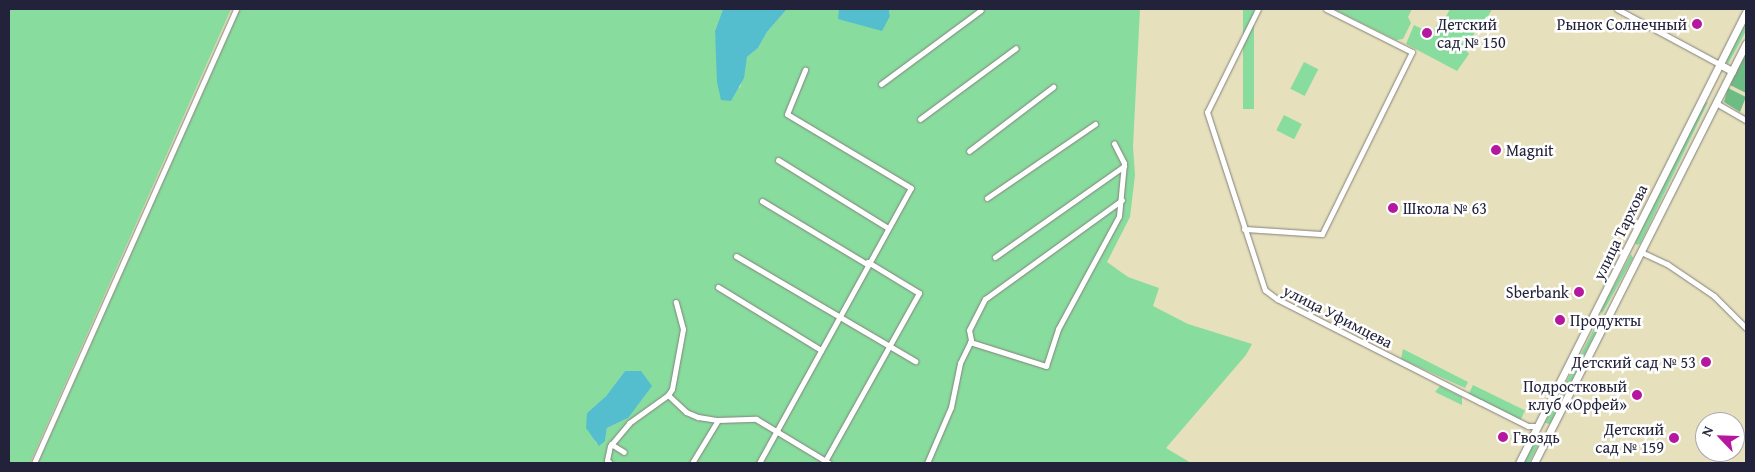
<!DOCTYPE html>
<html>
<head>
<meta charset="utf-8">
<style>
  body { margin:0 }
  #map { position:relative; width:1755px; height:472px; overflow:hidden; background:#e7e0bd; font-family:"Gentium Book Plus",serif }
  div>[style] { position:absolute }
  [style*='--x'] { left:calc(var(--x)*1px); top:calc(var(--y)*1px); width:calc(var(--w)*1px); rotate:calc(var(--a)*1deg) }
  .green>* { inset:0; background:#88dc9e; transform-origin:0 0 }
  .forest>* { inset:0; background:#6ebc85 }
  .water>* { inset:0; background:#54becf }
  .roads { filter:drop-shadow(0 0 1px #84817c) drop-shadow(0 0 1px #84817c) }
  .street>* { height:5px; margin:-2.5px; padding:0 2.5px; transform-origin:2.5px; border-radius:2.5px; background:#fff }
  .secondary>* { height:7px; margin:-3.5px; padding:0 3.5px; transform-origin:3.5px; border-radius:3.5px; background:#fff }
  .dots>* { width:14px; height:14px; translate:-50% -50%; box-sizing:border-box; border:2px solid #fff; border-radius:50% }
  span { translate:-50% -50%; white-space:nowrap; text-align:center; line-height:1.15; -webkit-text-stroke:5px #fff; paint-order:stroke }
  .poi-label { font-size:16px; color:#22223b }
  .left { translate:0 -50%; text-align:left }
  .right { translate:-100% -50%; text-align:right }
  .street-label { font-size:16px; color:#22223b }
  .frame { position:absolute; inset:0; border:10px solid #22223b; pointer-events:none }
  .north { position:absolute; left:1695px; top:412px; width:50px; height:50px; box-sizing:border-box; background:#fff; border:1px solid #a7a7b1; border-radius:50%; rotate:294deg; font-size:14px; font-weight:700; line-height:20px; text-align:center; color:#22223b }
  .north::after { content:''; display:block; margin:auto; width:18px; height:22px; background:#b5179e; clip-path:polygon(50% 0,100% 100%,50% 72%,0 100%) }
</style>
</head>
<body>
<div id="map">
  <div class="green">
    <i style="clip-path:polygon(9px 9px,231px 9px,30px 463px,9px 463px)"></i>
    <i style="clip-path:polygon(evenodd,240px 9px,723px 9px,715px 31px,717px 53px,740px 88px,747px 57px,758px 48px,767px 32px,787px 9px,839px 9px,839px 19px,890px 16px,889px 9px,1140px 9px,1133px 146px,1135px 175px,1130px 217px,1107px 262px,1128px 277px,1159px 288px,1153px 306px,1188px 324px,1252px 344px,1246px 355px,1166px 448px,1191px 463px,38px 463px,240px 9px,625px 371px,628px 418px,607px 428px,605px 441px,596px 443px,587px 413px,606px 396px,625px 371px)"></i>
    <i style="left:1243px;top:9px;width:11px;height:100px"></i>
    <i style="clip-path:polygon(1333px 9px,1412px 9px,1408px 17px,1411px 23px,1403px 39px,1396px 40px)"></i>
    <i style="clip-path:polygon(1450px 9px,1492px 9px,1485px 22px,1480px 22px,1466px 50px,1469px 54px,1457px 71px,1406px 44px,1414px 25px,1432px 34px,1440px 18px,1444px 20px)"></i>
    <i style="clip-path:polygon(1746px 21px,1746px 31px,1728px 64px,1726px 61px)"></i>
    <i style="left:1304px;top:62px;width:16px;height:30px;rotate:27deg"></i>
    <i style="clip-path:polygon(1708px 102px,1640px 244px,1637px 245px,1635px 243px,1704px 103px)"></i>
    <i style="left:1284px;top:115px;width:20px;height:17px;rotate:27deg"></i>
    <i style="clip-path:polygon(1631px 254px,1633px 258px,1602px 314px,1601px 310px)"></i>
    <i style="clip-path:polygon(1597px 323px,1598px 328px,1550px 424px,1545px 423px)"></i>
    <i style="clip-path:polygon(1403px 349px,1468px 382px,1465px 388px,1401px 359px)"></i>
    <i style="left:1473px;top:385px;width:58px;height:10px;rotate:26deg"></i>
    <i style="clip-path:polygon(1440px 386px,1462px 397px,1462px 405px,1435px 392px)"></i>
    <i style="clip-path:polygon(1538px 436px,1542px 438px,1529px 463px,1523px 463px)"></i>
  </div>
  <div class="forest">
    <i style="clip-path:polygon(1746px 53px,1746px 93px,1730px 85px)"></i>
    <i style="clip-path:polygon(1728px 88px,1746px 97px,1740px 112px,1724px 102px)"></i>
  </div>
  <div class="water">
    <i style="clip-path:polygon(723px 9px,787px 9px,767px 32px,758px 48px,747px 57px,744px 78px,731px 101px,721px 100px,717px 82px,715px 31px)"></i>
    <i style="clip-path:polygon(839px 9px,889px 9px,890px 16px,882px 31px,838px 19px)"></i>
    <i style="clip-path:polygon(625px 371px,641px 371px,652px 386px,628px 418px,607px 428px,605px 441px,599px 446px,586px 428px,587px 413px,606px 396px)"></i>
  </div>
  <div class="roads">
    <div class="street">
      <i style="--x:1258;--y:9;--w:115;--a:116.3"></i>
      <i style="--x:1207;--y:112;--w:187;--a:72"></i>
      <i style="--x:1265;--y:290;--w:15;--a:37"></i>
      <i style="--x:1277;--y:299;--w:228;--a:26.9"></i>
      <i style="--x:1480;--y:402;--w:54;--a:26.6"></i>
      <i style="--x:1528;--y:426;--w:10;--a:0"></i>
      <i style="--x:1617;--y:9;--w:116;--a:28.3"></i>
      <i style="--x:881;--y:84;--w:124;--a:-36.5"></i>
      <i style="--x:1716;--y:103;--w:34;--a:30"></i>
      <i style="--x:920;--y:119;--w:119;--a:-36.5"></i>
      <i style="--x:969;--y:151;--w:106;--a:-37.3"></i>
      <i style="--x:778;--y:160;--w:129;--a:31.7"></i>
      <i style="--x:987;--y:198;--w:131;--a:-34.4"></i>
      <i style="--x:762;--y:201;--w:122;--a:31"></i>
      <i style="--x:1244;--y:229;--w:78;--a:3.7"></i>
      <i style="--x:1322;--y:234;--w:203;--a:-63.7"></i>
      <i style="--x:1412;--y:52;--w:96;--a:-153.4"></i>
      <i style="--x:1641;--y:252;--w:29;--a:25"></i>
      <i style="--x:1667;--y:264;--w:57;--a:34.2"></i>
      <i style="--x:1714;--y:296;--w:45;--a:45"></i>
      <i style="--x:736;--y:256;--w:208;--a:30.4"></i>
      <i style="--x:995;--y:257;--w:158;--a:-35.2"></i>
      <i style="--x:718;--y:287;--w:121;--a:31.5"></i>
      <i style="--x:970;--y:342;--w:80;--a:17.5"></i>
      <i style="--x:1046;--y:366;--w:39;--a:-72"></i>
      <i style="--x:1058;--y:329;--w:128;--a:-61.6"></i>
      <i style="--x:1119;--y:216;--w:53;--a:-84.6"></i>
      <i style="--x:1124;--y:163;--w:22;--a:-117"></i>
      <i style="--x:668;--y:395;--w:25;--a:43"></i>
      <i style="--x:686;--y:412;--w:13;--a:23"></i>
      <i style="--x:698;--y:417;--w:20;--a:9"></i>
      <i style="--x:718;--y:420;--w:38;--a:-2"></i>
      <i style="--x:756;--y:419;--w:85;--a:31.1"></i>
      <i style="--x:611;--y:444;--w:15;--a:32"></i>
      <i style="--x:34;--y:463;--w:497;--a:-66"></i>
      <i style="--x:610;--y:463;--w:4;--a:-135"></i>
      <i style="--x:607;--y:460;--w:14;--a:-78"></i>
      <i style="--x:610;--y:446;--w:30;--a:-50"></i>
      <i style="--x:629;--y:423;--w:48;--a:-35.7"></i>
      <i style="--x:668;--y:395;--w:7;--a:-56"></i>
      <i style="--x:672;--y:389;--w:61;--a:-79.6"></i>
      <i style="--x:683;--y:329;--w:28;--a:-105"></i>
      <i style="--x:692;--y:463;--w:50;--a:-58.8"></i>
      <i style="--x:759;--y:463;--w:314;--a:-61.1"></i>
      <i style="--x:911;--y:188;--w:144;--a:-149.2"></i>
      <i style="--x:787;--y:114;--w:48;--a:-67.8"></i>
      <i style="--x:824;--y:463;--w:195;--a:-60.8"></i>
      <i style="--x:919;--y:293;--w:60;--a:-148.7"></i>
      <i style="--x:927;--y:463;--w:61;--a:-66.8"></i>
      <i style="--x:951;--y:407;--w:45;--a:-78.4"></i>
      <i style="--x:960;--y:363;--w:25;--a:-64"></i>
      <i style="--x:971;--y:340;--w:10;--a:-101"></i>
      <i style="--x:969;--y:330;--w:35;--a:-63"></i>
      <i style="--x:985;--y:299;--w:169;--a:-35.9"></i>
    </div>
    <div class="secondary">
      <i style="--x:1719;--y:64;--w:15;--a:28"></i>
      <i style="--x:1519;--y:463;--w:505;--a:-63.28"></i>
      <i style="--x:1534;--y:463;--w:470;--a:-63.2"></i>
    </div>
  </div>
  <div class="dots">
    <i style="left:1697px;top:24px;background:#b5179e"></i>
    <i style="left:1427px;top:33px;background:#b5179e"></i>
    <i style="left:1496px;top:150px;background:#b5179e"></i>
    <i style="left:1393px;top:208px;background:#b5179e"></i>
    <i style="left:1579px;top:292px;background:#b5179e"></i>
    <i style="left:1560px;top:320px;background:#b5179e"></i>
    <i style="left:1706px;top:362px;background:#b5179e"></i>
    <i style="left:1637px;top:395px;background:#b5179e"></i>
    <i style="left:1503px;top:437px;background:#b5179e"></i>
    <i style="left:1674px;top:438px;background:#b5179e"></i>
  </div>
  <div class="poi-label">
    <span class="left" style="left:1437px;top:33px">Детский<br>сад № 150</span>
    <span class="right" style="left:1687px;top:24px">Рынок Солнечный</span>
    <span class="left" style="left:1506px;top:150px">Magnit</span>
    <span class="left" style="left:1403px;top:208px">Школа № 63</span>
    <span class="right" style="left:1569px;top:292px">Sberbank</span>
    <span class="left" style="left:1570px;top:320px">Продукты</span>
    <span class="right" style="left:1696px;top:362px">Детский сад № 53</span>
    <span class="right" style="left:1627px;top:395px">Подростковый<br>клуб «Орфей»</span>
    <span class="right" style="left:1664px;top:438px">Детский<br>сад № 159</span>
    <span class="left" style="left:1513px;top:437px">Гвоздь</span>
  </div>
  <div class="street-label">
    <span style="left:1620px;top:232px;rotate:-64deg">улица Тархова</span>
    <span style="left:1338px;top:316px;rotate:27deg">улица Уфимцева</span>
  </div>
  <div class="frame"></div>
  <div class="north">N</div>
</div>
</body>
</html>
